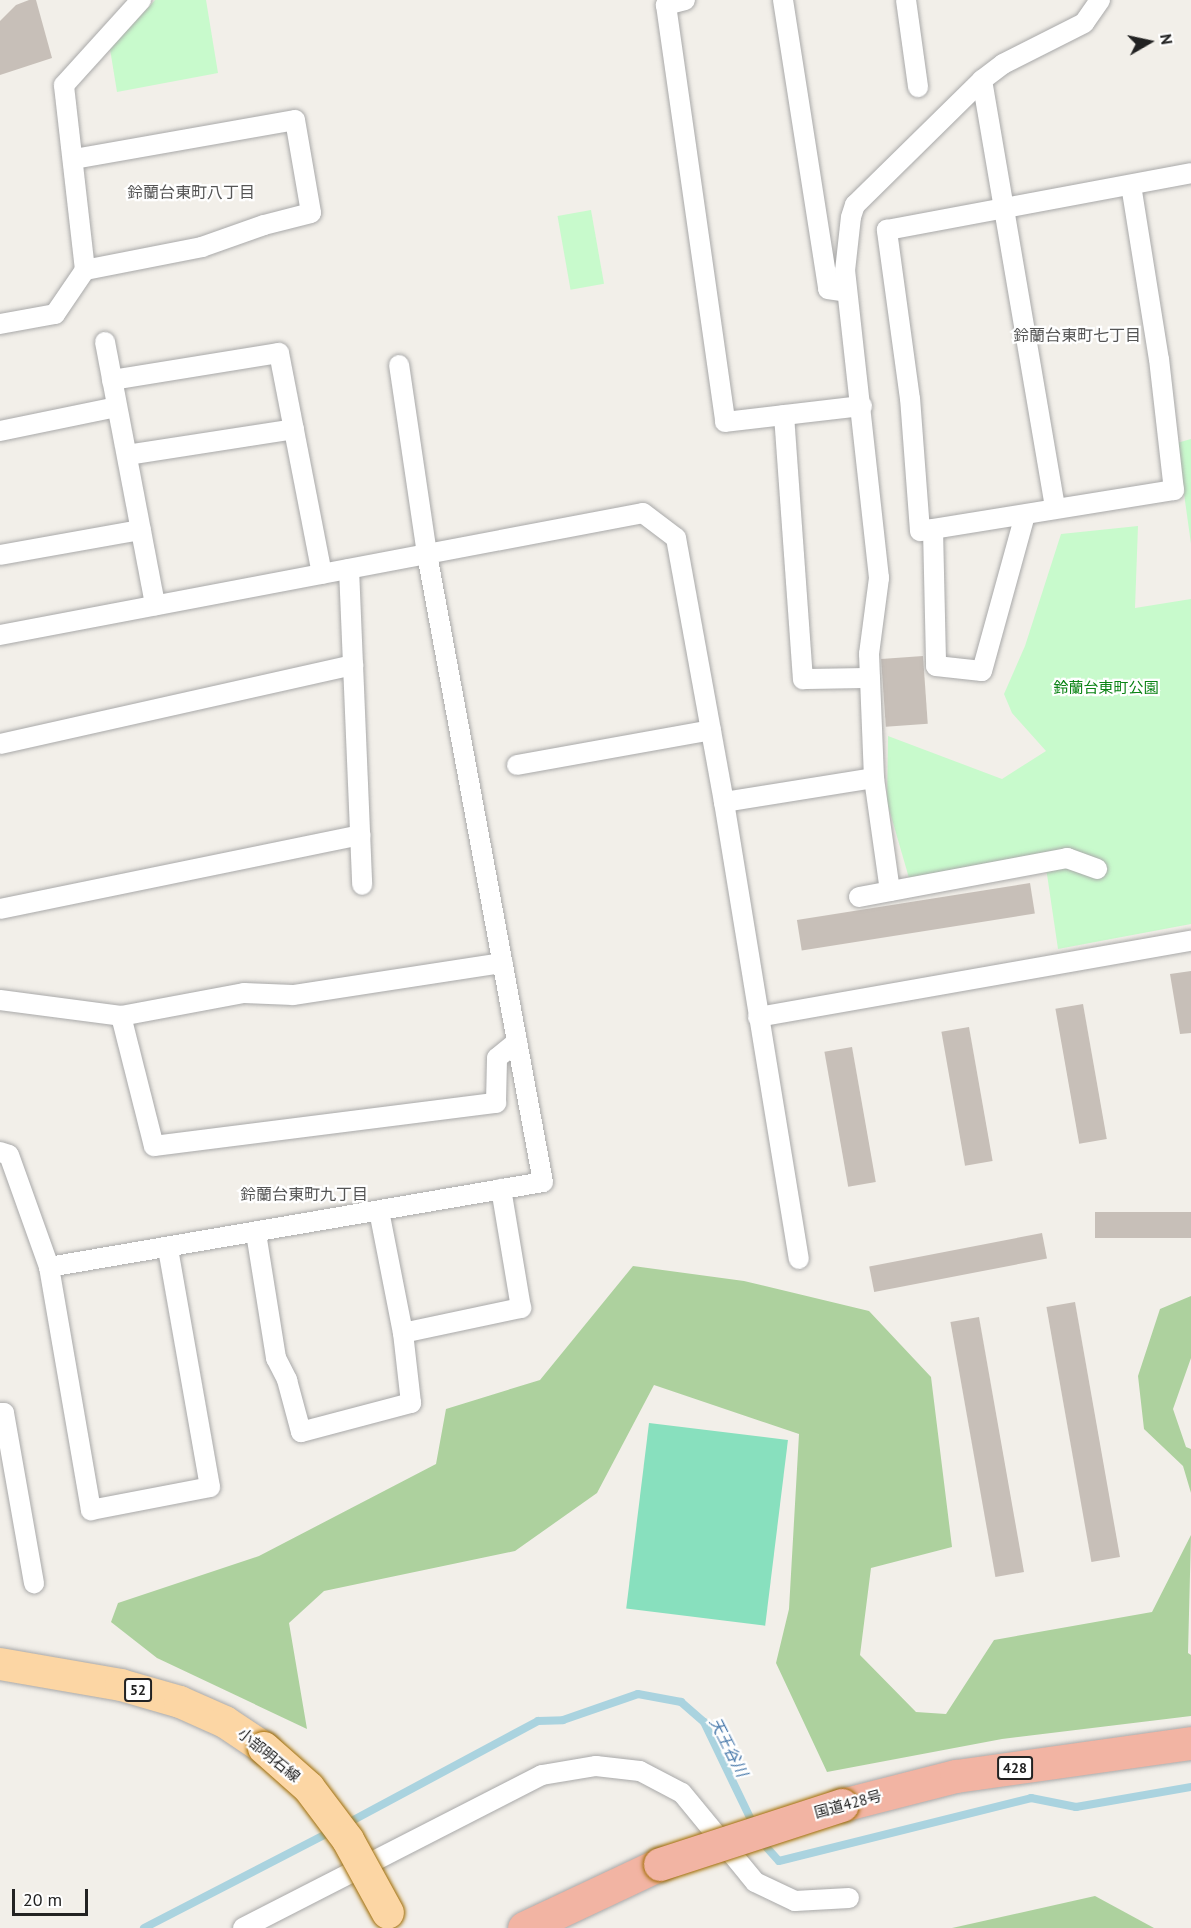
<!DOCTYPE html>
<html>
<head>
<meta charset="utf-8">
<style>
  body { margin:0 }
  #map { position:relative; width:1191px; height:1928px; overflow:hidden; background:#f2efe9; font-family:"PT Sans","Noto Sans JP",sans-serif }
  div>[style] { position:absolute }
  [style*='--x'] { left:calc(var(--x)*1px); top:calc(var(--y)*1px); width:calc(var(--w)*1px); rotate:calc(var(--a)*1deg) }
  .forest>* { inset:0; background:#add19e }
  .park>* { inset:0; background:#c8facc; transform-origin:0 0 }
  .pitch>* { inset:0; background:#88e0be; transform-origin:0 0 }
  .stream>* { height:8px; margin:-4px; padding:0 4px; transform-origin:4px; border-radius:4px; background:#aad3df }
  .building>* { inset:0; background:#c7bfb8; transform-origin:0 0 }
  .roads { filter:drop-shadow(0 0 2px #a9a9a9) drop-shadow(0 0 2px #a9a9a9) }
  .minor>* { height:20px; margin:-10px; padding:0 10px; transform-origin:10px; border-radius:10px; background:#fff }
  .primary>* { height:32px; margin:-16px; padding:0 16px; transform-origin:16px; border-radius:16px; background:#fcd6a4 }
  .trunk>* { height:33px; margin:-16.5px; padding:0 16.5px; transform-origin:16.5px; border-radius:16.5px; background:#f2b4a3 }
  .bridges { filter:drop-shadow(0 0 2px #a06b00) drop-shadow(0 0 2px #a06b00) }
  .primary-bridge>* { height:32px; margin:-16px; padding:0 16px; transform-origin:16px; border-radius:16px; background:#fcd6a4 }
  .trunk-bridge>* { height:33px; margin:-16.5px; padding:0 16.5px; transform-origin:16.5px; border-radius:16.5px; background:#f2b4a3 }
  span { translate:-50% -50%; white-space:nowrap; text-align:center; line-height:1.15; -webkit-text-stroke:4.5px #fff; paint-order:stroke }
  .shield-label span { padding:2px 4px; background:#fff; border:2px solid; border-radius:4px; -webkit-text-stroke-width:0 }
  .shield-label { font-size:14px; color:#222; font-weight:700 }
  .park-label { font-size:15px; color:#0c8416 }
  .street-label { font-size:15px; color:#222 }
  .neighbourhood-label { font-size:16px; color:#555 }
  .water-label { font-size:16px; color:#4a7aab; font-style:italic }
  .north { position:absolute; left:1119px; top:12px; width:60px; height:60px; -webkit-text-stroke:4px #fff; paint-order:stroke; rotate:81deg; font-size:16px; font-weight:700; line-height:24px; text-align:center; color:#222 }
  .north::after { content:''; display:block; margin:auto; width:21px; height:27px; background:#222; clip-path:polygon(50% 0,100% 100%,50% 72%,0 100%) }
  .scale { position:absolute; left:12px; top:1889px; width:76px; height:27px; box-sizing:border-box; border:3px solid #222; border-top:0; padding-left:8px; font-size:18px; line-height:21px; white-space:nowrap; color:#222; -webkit-text-stroke:4px #fff; paint-order:stroke }
</style>
</head>
<body>
<div id="map">
  <div class="forest">
    <i style="clip-path:polygon(633px 1266px,744px 1281px,869px 1311px,931px 1377px,952px 1547px,871px 1568px,860px 1655px,916px 1712px,946px 1714px,994px 1640px,1152px 1612px,1191px 1535px,1188px 1653px,1191px 1655px,1191px 1716px,1002px 1739px,827px 1772px,776px 1663px,789px 1609px,799px 1434px,654px 1385px,597px 1493px,515px 1551px,324px 1591px,289px 1623px,307px 1729px,157px 1658px,111px 1622px,118px 1603px,259px 1556px,436px 1464px,446px 1409px,540px 1380px)"></i>
    <i style="clip-path:polygon(1191px 1296px,1191px 1358px,1173px 1409px,1186px 1447px,1191px 1449px,1191px 1493px,1183px 1466px,1144px 1429px,1138px 1376px,1160px 1309px)"></i>
    <i style="clip-path:polygon(1095px 1896px,1154px 1928px,952px 1928px)"></i>
  </div>
  <div class="park">
    <i style="clip-path:polygon(155px 0,206px 0,218px 73px,117px 92px,110px 49px)"></i>
    <i style="left:591px;top:210px;width:75px;height:34px;rotate:80deg"></i>
    <i style="clip-path:polygon(1191px 439px,1191px 544px,1177px 443px)"></i>
    <i style="clip-path:polygon(1138px 526px,1135px 608px,1191px 599px,1191px 924px,1058px 949px,1044px 854px,909px 878px,887px 802px,888px 736px,1002px 779px,1046px 751px,1012px 713px,1004px 694px,1025px 646px,1061px 534px)"></i>
  </div>
  <div class="pitch">
    <i style="left:649px;top:1423px;width:140px;height:187px;rotate:7deg"></i>
  </div>
  <div class="stream">
    <i style="--x:346;--y:1824;--w:218;--a:-28.2"></i>
    <i style="--x:538;--y:1721;--w:25;--a:-2"></i>
    <i style="--x:563;--y:1720;--w:79;--a:-19.1"></i>
    <i style="--x:638;--y:1694;--w:44;--a:10.5"></i>
    <i style="--x:681;--y:1702;--w:30;--a:41"></i>
    <i style="--x:704;--y:1722;--w:115;--a:64.3"></i>
    <i style="--x:760;--y:1840;--w:28;--a:48"></i>
    <i style="--x:779;--y:1861;--w:260;--a:-14"></i>
    <i style="--x:1031;--y:1798;--w:46;--a:11.3"></i>
    <i style="--x:1076;--y:1807;--w:117;--a:-9.9"></i>
    <i style="--x:144;--y:1928;--w:212;--a:-27.3"></i>
  </div>
  <div class="building">
    <i style="clip-path:polygon(29px 0,36px 0,52px 58px,0 75px,0 21px,16px 5px)"></i>
    <i style="left:923px;top:656px;width:68px;height:42px;rotate:86deg"></i>
    <i style="left:1030px;top:883px;width:31px;height:236px;rotate:81deg"></i>
    <i style="clip-path:polygon(1191px 971px,1191px 1033px,1180px 1034px,1170px 974px)"></i>
    <i style="left:1083px;top:1004px;width:137px;height:28px;rotate:80deg"></i>
    <i style="left:969px;top:1027px;width:136px;height:28px;rotate:80deg"></i>
    <i style="left:852px;top:1047px;width:137px;height:28px;rotate:80deg"></i>
    <i style="left:1191px;top:1212px;width:26px;height:96px;rotate:90deg"></i>
    <i style="left:1042px;top:1233px;width:26px;height:176px;rotate:79deg"></i>
    <i style="left:1075px;top:1302px;width:259px;height:29px;rotate:80deg"></i>
    <i style="left:979px;top:1317px;width:259px;height:29px;rotate:80deg"></i>
  </div>
  <div class="roads">
    <div class="minor">
      <i style="--x:685;--y:0;--w:20;--a:165"></i>
      <i style="--x:666;--y:5;--w:421;--a:81.9"></i>
      <i style="--x:725;--y:422;--w:138;--a:-6.7"></i>
      <i style="--x:783;--y:0;--w:292;--a:81.1"></i>
      <i style="--x:828;--y:289;--w:19;--a:9"></i>
      <i style="--x:906;--y:0;--w:88;--a:82.1"></i>
      <i style="--x:982;--y:80;--w:434;--a:80.3"></i>
      <i style="--x:74;--y:159;--w:224;--a:-10"></i>
      <i style="--x:295;--y:120;--w:94;--a:80.2"></i>
      <i style="--x:311;--y:213;--w:49;--a:165.7"></i>
      <i style="--x:264;--y:225;--w:66;--a:160.5"></i>
      <i style="--x:202;--y:247;--w:119;--a:168.9"></i>
      <i style="--x:1131;--y:185;--w:176;--a:80.9"></i>
      <i style="--x:1159;--y:359;--w:132;--a:83.5"></i>
      <i style="--x:1174;--y:490;--w:257;--a:170.8"></i>
      <i style="--x:920;--y:531;--w:132;--a:-94.3"></i>
      <i style="--x:910;--y:399;--w:171;--a:-97.8"></i>
      <i style="--x:887;--y:230;--w:309;--a:-10.6"></i>
      <i style="--x:0;--y:324;--w:56;--a:-10.3"></i>
      <i style="--x:55;--y:314;--w:53;--a:-55.7"></i>
      <i style="--x:85;--y:270;--w:186;--a:-96.5"></i>
      <i style="--x:64;--y:85;--w:115;--a:-47.8"></i>
      <i style="--x:105;--y:342;--w:268;--a:79.2"></i>
      <i style="--x:112;--y:380;--w:169;--a:-9.2"></i>
      <i style="--x:279;--y:353;--w:225;--a:79"></i>
      <i style="--x:784;--y:415;--w:265;--a:85.9"></i>
      <i style="--x:803;--y:679;--w:67;--a:-0.9"></i>
      <i style="--x:0;--y:431;--w:119;--a:-11.6"></i>
      <i style="--x:127;--y:455;--w:169;--a:-8.8"></i>
      <i style="--x:933;--y:529;--w:137;--a:88.7"></i>
      <i style="--x:936;--y:666;--w:46;--a:6.2"></i>
      <i style="--x:982;--y:671;--w:162;--a:-74.6"></i>
      <i style="--x:0;--y:555;--w:143;--a:-10.1"></i>
      <i style="--x:349;--y:569;--w:316;--a:87.6"></i>
      <i style="--x:0;--y:635;--w:654;--a:-10.74"></i>
      <i style="--x:643;--y:513;--w:41;--a:37.1"></i>
      <i style="--x:676;--y:538;--w:268;--a:79.7"></i>
      <i style="--x:724;--y:802;--w:463;--a:80.7"></i>
      <i style="--x:0;--y:744;--w:362;--a:-12.6"></i>
      <i style="--x:517;--y:765;--w:197;--a:-10.2"></i>
      <i style="--x:724;--y:802;--w:152;--a:-9.1"></i>
      <i style="--x:890;--y:891;--w:114;--a:-98.1"></i>
      <i style="--x:874;--y:778;--w:124;--a:-92.3"></i>
      <i style="--x:869;--y:654;--w:77;--a:-82.5"></i>
      <i style="--x:879;--y:578;--w:309;--a:-96.3"></i>
      <i style="--x:845;--y:271;--w:54;--a:-83.7"></i>
      <i style="--x:851;--y:217;--w:13;--a:-72"></i>
      <i style="--x:855;--y:205;--w:178;--a:-44.5"></i>
      <i style="--x:982;--y:80;--w:26;--a:-37"></i>
      <i style="--x:1003;--y:64;--w:91;--a:-26.8"></i>
      <i style="--x:1084;--y:23;--w:28;--a:-55"></i>
      <i style="--x:859;--y:897;--w:212;--a:-10.6"></i>
      <i style="--x:1067;--y:858;--w:32;--a:20"></i>
      <i style="--x:0;--y:909;--w:368;--a:-11.6"></i>
      <i style="--x:0;--y:1000;--w:122;--a:7.5"></i>
      <i style="--x:121;--y:1016;--w:125;--a:-10.6"></i>
      <i style="--x:244;--y:993;--w:49;--a:2.3"></i>
      <i style="--x:293;--y:995;--w:212;--a:-8.7"></i>
      <i style="--x:121;--y:1016;--w:134;--a:75.8"></i>
      <i style="--x:154;--y:1146;--w:345;--a:-7.2"></i>
      <i style="--x:496;--y:1103;--w:45;--a:-88.7"></i>
      <i style="--x:497;--y:1058;--w:26;--a:-39"></i>
      <i style="--x:758;--y:1017;--w:440;--a:-10"></i>
      <i style="--x:0;--y:1152;--w:9;--a:18"></i>
      <i style="--x:9;--y:1155;--w:119;--a:70.3"></i>
      <i style="--x:49;--y:1267;--w:247;--a:80.2"></i>
      <i style="--x:91;--y:1510;--w:121;--a:-10.9"></i>
      <i style="--x:210;--y:1487;--w:243;--a:-100"></i>
      <i style="--x:256;--y:1233;--w:127;--a:80.9"></i>
      <i style="--x:276;--y:1358;--w:25;--a:63"></i>
      <i style="--x:287;--y:1380;--w:54;--a:74.9"></i>
      <i style="--x:301;--y:1432;--w:114;--a:-14.8"></i>
      <i style="--x:411;--y:1403;--w:70;--a:-96.5"></i>
      <i style="--x:403;--y:1333;--w:124;--a:-101.1"></i>
      <i style="--x:49;--y:1267;--w:501;--a:-9.76"></i>
      <i style="--x:543;--y:1182;--w:639;--a:-100.47"></i>
      <i style="--x:427;--y:554;--w:191;--a:-98.4"></i>
      <i style="--x:403;--y:1333;--w:121;--a:-12"></i>
      <i style="--x:521;--y:1308;--w:121;--a:-99.5"></i>
      <i style="--x:0;--y:1413;--w:4;--a:0"></i>
      <i style="--x:4;--y:1413;--w:173;--a:80"></i>
      <i style="--x:243;--y:1928;--w:336;--a:-27.1"></i>
      <i style="--x:542;--y:1775;--w:55;--a:-9.5"></i>
      <i style="--x:596;--y:1766;--w:44;--a:6.5"></i>
      <i style="--x:640;--y:1771;--w:47;--a:27.6"></i>
      <i style="--x:682;--y:1793;--w:115;--a:50.6"></i>
      <i style="--x:755;--y:1882;--w:44;--a:25.4"></i>
      <i style="--x:795;--y:1901;--w:54;--a:-3.2"></i>
    </div>
    <div class="primary">
      <i style="--x:0;--y:1664;--w:123;--a:9.8"></i>
      <i style="--x:121;--y:1685;--w:61;--a:16.1"></i>
      <i style="--x:180;--y:1702;--w:49;--a:24"></i>
      <i style="--x:225;--y:1722;--w:47;--a:33.7"></i>
    </div>
    <div class="trunk">
      <i style="--x:842;--y:1805;--w:118;--a:-14.3"></i>
      <i style="--x:956;--y:1776;--w:237;--a:-8"></i>
      <i style="--x:524;--y:1928;--w:150;--a:-25.2"></i>
    </div>
  </div>
  <div class="bridges">
    <div class="primary-bridge">
      <i style="--x:264;--y:1748;--w:60;--a:41.6"></i>
      <i style="--x:309;--y:1788;--w:65;--a:53.1"></i>
      <i style="--x:348;--y:1840;--w:83;--a:61.3"></i>
    </div>
    <div class="trunk-bridge">
      <i style="--x:660;--y:1864;--w:191;--a:-18"></i>
    </div>
  </div>
  <div class="shield-label">
    <span style="left:138px;top:1690px">52</span>
    <span style="left:1015px;top:1768px">428</span>
  </div>
  <div class="park-label">
    <span style="left:1106px;top:688px">鈴蘭台東町公園</span>
  </div>
  <div class="street-label">
    <span style="left:269px;top:1755px;rotate:39deg">小部明石線</span>
    <span style="left:848px;top:1804px;rotate:-15deg">国道428号</span>
  </div>
  <div class="neighbourhood-label">
    <span style="left:191px;top:192px">鈴蘭台東町八丁目</span>
    <span style="left:1077px;top:335px">鈴蘭台東町七丁目</span>
    <span style="left:304px;top:1194px">鈴蘭台東町九丁目</span>
  </div>
  <div class="water-label">
    <span style="left:729px;top:1747px;rotate:63deg">天王谷川</span>
  </div>
  <div class="north">N</div>
  <div class="scale">20 m</div>
</div>
</body>
</html>
